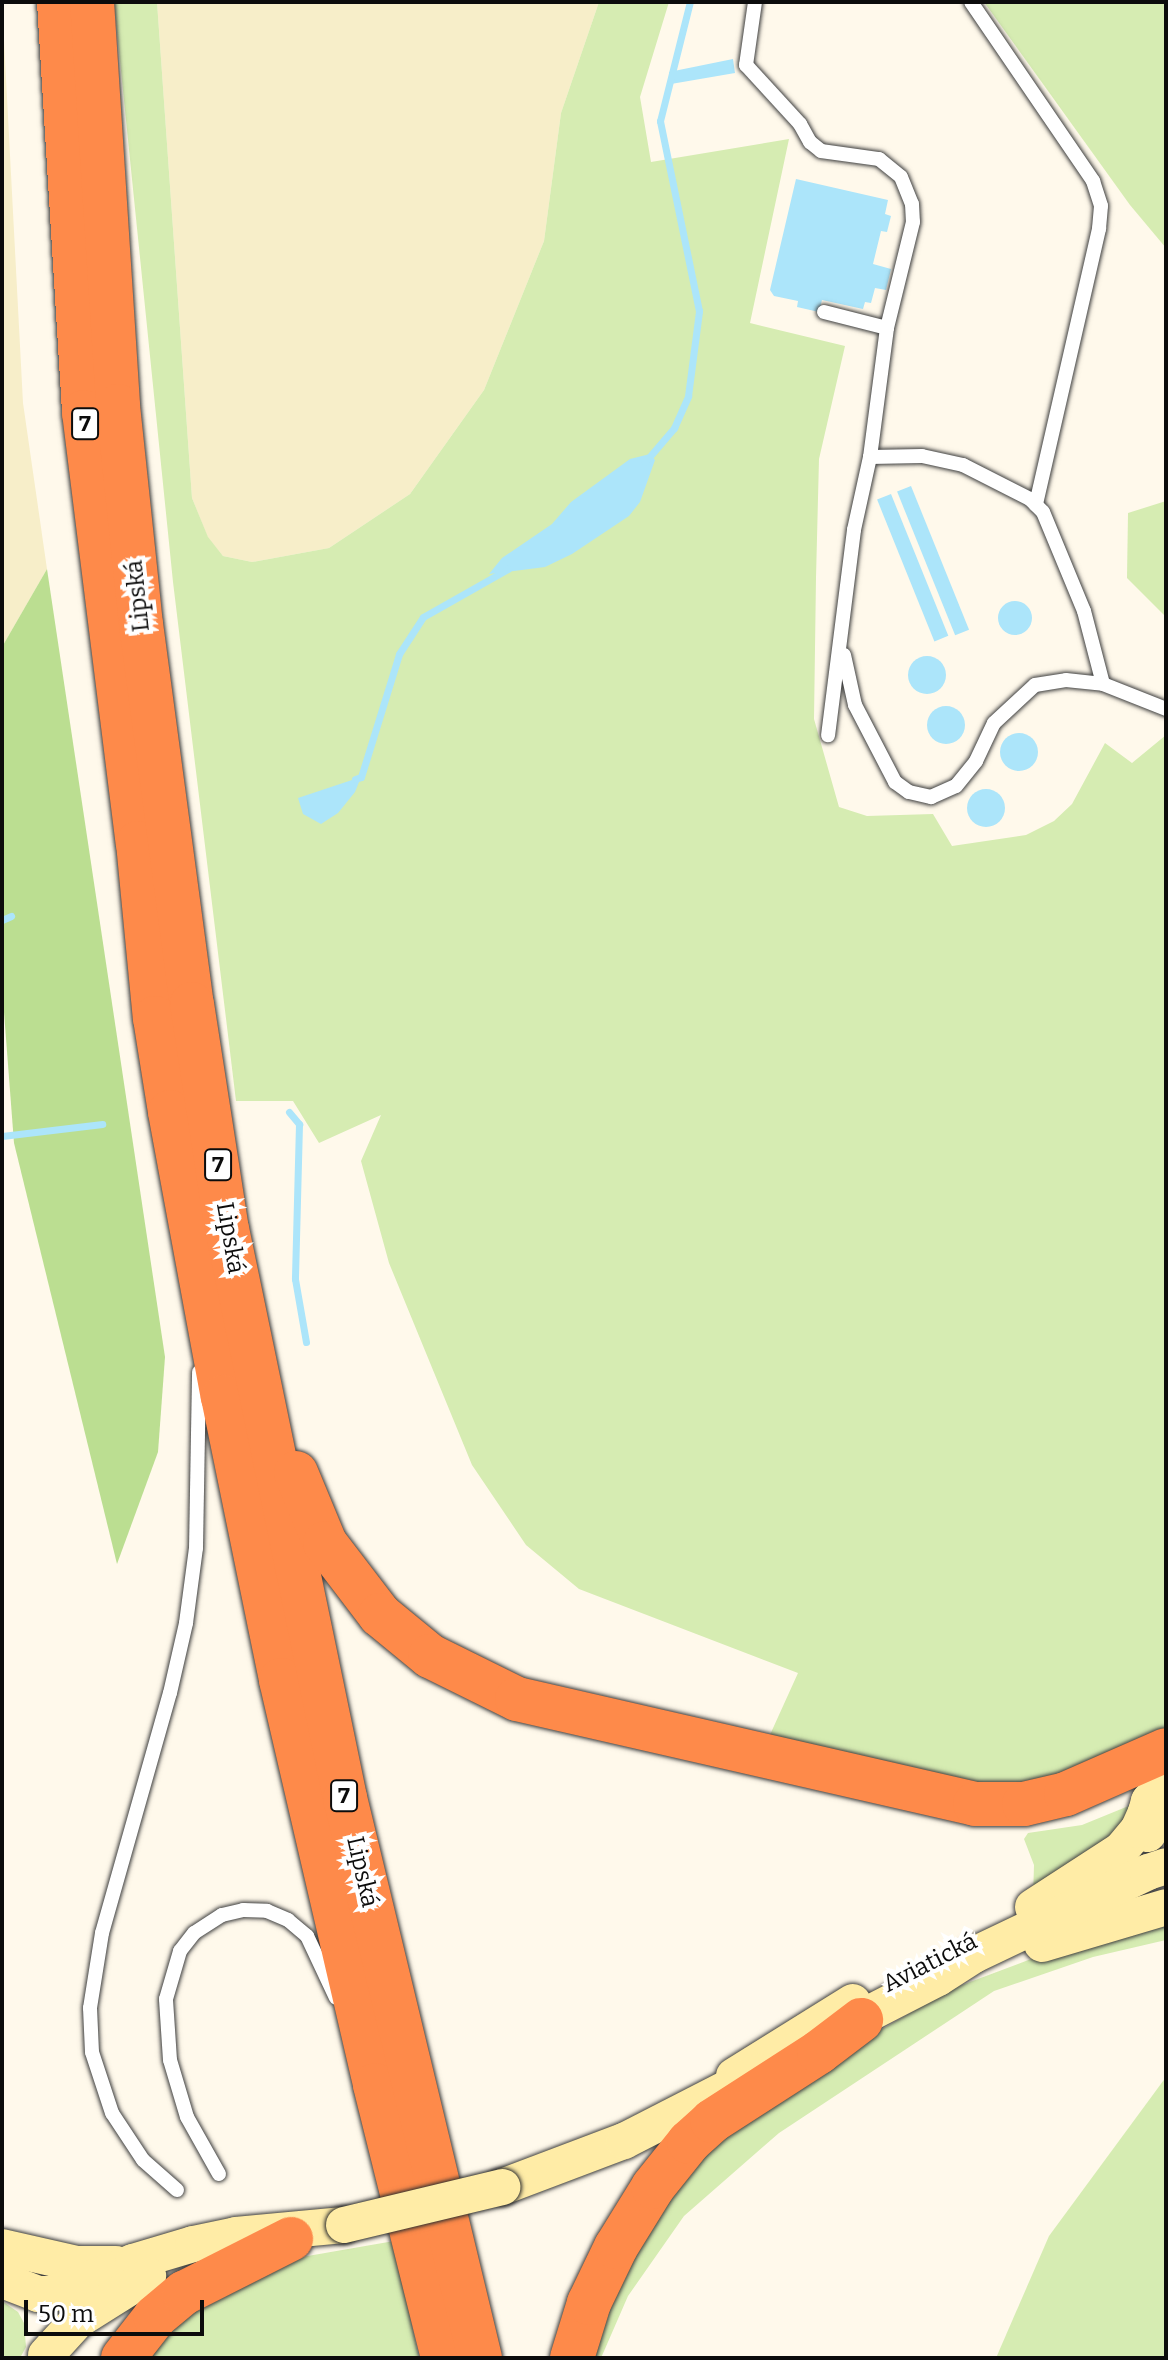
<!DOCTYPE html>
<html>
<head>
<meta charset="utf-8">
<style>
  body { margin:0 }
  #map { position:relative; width:1168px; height:2360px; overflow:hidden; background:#fff9eb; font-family:Bitter,serif }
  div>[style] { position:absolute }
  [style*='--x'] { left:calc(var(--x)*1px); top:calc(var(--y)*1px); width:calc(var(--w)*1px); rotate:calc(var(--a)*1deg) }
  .farmland>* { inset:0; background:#f7eec9 }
  .green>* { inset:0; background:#d6ecb2 }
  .forest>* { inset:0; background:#bbde91 }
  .water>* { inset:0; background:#ace5fa; transform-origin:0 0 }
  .round { border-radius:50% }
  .stream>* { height:7px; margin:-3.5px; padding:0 3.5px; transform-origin:3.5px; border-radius:3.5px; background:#ace5fa }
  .roads { filter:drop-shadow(0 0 2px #3f3f3f) drop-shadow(0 0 2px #3f3f3f) }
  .lane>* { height:14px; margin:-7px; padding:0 7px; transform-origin:7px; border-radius:7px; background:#fff }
  .secondary>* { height:36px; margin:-18px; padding:0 18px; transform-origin:18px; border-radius:18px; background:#ffeca6 }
  .highway>* { height:44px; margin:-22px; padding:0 22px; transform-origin:22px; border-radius:22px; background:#fe8a4a }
  .bridges { filter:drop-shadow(0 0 2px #2e2e2e) drop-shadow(0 0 2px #2e2e2e) }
  .secondary-bridge>* { height:36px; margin:-18px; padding:0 18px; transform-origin:18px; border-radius:18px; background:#ffeca6 }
  span { translate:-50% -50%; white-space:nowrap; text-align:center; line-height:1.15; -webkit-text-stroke:8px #fff; paint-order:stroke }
  .shield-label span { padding:2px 6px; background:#fff; border:2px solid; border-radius:6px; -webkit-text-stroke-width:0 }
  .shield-label { font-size:22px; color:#0c0c0c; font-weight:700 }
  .street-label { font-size:24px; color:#0c0c0c }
  .frame { position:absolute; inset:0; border:4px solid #0c0c0c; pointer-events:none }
  .scale { position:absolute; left:24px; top:2300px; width:180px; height:36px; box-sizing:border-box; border:4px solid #0c0c0c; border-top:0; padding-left:10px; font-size:24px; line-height:28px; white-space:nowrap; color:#0c0c0c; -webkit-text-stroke:6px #fff; paint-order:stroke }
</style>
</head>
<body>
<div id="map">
  <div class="farmland">
    <i style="clip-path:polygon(2px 2px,23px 403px,47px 569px,2px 647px)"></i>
    <i style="clip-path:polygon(157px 2px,599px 2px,561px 113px,544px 241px,484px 390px,410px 494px,329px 548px,252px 562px,223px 556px,208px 538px,192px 498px)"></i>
  </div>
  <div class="green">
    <i style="clip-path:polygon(114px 2px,157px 2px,192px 498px,208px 537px,223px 556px,252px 562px,329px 548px,410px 494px,484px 390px,544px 241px,561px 113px,599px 2px,669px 2px,640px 97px,651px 162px,789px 139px,750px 323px,845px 346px,819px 459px,816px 578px,814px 719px,839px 807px,867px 816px,933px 814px,952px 846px,1026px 835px,1054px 821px,1072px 804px,1105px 743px,1132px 763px,1166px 735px,1166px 1738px,1028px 1792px,764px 1748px,798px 1673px,579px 1589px,526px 1545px,472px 1465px,389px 1263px,361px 1161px,381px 1115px,319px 1143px,293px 1101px,236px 1101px,173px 582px)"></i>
    <i style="clip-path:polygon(984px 2px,1166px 2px,1166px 248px,1130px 205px)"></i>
    <i style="clip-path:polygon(1166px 501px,1166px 617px,1127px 578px,1128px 513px)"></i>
    <i style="clip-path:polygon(1131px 1805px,1127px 1828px,1033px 1898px,1034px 1865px,1024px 1839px,1028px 1833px,1082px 1825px)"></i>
    <i style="clip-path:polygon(1166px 1919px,1166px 1940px,1093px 1957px,994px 1991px,779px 2133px,684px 2216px,628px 2296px,601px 2358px,585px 2358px,603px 2300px,678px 2180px,732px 2127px,877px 2032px,954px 1988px,1031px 1959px)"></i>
    <i style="clip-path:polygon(1166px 2077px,1166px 2358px,996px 2358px,1049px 2236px)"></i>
    <i style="clip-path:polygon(394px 2241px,419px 2358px,141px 2358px,167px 2325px,302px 2257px)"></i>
    <i style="clip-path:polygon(2px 2301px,18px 2312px,24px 2323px,26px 2347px,20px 2358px,2px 2358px)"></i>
  </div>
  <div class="forest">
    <i style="clip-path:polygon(47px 569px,165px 1357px,158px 1452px,117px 1564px,14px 1143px,2px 986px,2px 647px)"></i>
  </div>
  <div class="water">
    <i style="clip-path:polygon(733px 59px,735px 73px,671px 84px,669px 72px)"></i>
    <i style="clip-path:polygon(796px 179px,888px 200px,885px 214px,891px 216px,887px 232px,881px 231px,873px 264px,891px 269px,886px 290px,875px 288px,871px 303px,865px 302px,863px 309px,822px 300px,819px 312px,797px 307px,798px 301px,774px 296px,770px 290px)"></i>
    <i style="clip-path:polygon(650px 454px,655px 460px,640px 502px,629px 516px,572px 554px,545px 567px,489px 574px,502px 558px,552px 524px,571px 502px,630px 459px)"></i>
    <i style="left:911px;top:486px;width:155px;height:15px;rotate:68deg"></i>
    <i style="left:891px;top:494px;width:153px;height:15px;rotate:68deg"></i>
    <i class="round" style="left:998px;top:601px;width:34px;height:34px"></i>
    <i class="round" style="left:908px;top:656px;width:38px;height:38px"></i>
    <i class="round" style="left:927px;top:706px;width:38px;height:38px"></i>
    <i class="round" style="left:1000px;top:733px;width:38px;height:38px"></i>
    <i style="clip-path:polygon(361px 777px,355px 792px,338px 813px,321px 824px,303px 814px,298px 798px)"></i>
    <i class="round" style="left:967px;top:789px;width:38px;height:38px"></i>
  </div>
  <div class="stream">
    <i style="--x:645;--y:462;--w:45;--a:-49.5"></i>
    <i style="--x:674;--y:428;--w:35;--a:-66"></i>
    <i style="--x:688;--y:396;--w:86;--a:-82.6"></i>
    <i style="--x:699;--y:311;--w:194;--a:-101.6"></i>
    <i style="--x:660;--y:121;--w:123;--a:-75.9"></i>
    <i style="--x:355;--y:779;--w:6;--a:-18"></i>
    <i style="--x:361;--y:777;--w:129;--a:-72.8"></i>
    <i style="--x:399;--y:654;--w:44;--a:-57"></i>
    <i style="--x:423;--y:617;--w:98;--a:-29.5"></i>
    <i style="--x:2;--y:920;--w:10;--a:-24"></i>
    <i style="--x:289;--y:1112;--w:16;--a:50"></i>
    <i style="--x:299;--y:1124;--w:155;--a:91.5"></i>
    <i style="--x:295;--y:1279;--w:64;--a:80.1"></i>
    <i style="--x:2;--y:1136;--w:101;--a:-6.8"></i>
  </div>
  <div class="roads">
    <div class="lane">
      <i style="--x:755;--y:2;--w:64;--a:98.1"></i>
      <i style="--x:746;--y:65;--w:80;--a:47.5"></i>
      <i style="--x:800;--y:124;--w:21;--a:61"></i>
      <i style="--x:810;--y:142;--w:14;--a:39"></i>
      <i style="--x:821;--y:151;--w:59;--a:7.9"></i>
      <i style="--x:879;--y:159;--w:28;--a:39"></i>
      <i style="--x:901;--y:177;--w:29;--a:68"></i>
      <i style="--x:912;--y:204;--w:18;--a:87"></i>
      <i style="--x:913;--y:222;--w:109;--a:103.8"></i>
      <i style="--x:887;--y:328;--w:130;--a:97.5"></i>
      <i style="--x:870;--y:457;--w:75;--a:102.4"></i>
      <i style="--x:854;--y:530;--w:207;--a:97.2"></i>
      <i style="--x:971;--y:2;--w:217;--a:55.7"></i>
      <i style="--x:1093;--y:181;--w:26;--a:72"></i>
      <i style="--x:1101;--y:206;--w:23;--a:95"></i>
      <i style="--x:1099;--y:229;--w:283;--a:102.9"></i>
      <i style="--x:824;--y:312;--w:65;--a:14.3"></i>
      <i style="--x:870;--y:457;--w:52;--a:-1.1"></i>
      <i style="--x:922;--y:456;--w:42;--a:12.4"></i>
      <i style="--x:963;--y:465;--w:75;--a:26.9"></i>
      <i style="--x:1030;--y:499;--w:18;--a:45"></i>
      <i style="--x:1043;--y:512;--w:107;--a:67.5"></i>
      <i style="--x:1084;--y:611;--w:75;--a:75.4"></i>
      <i style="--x:1103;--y:684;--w:68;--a:21.6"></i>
      <i style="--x:844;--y:655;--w:51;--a:77.6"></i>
      <i style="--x:855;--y:705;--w:87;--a:62.5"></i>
      <i style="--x:895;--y:782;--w:17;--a:36"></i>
      <i style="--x:909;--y:792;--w:23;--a:13"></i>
      <i style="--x:931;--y:797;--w:27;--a:-24"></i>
      <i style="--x:956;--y:786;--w:32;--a:-51"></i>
      <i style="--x:976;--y:761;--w:42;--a:-64.7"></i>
      <i style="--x:994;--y:723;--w:56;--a:-42.8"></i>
      <i style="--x:1035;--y:685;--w:31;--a:-9"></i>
      <i style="--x:1066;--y:680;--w:37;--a:6"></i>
      <i style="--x:219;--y:2174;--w:65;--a:-119.3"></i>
      <i style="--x:187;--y:2117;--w:59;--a:-106.6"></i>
      <i style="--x:170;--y:2060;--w:61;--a:-93.8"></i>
      <i style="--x:166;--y:1999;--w:50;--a:-73.7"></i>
      <i style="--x:180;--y:1951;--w:23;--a:-52"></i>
      <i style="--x:194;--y:1933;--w:33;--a:-33"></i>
      <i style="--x:222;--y:1915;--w:22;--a:-13"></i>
      <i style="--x:243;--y:1910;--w:24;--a:2"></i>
      <i style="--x:267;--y:1911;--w:23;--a:23"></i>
      <i style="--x:288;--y:1920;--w:25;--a:40"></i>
      <i style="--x:307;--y:1936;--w:68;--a:64.9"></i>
      <i style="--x:177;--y:2190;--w:45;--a:-138.6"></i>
      <i style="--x:143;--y:2160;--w:56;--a:-123.4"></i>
      <i style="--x:112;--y:2113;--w:64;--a:-108.2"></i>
      <i style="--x:92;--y:2052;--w:44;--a:-92.6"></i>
      <i style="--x:90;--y:2008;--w:76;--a:-80.9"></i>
      <i style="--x:102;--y:1933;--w:249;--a:-74.2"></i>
      <i style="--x:170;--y:1693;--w:72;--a:-77.1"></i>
      <i style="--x:186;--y:1623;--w:76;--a:-82.4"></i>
      <i style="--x:196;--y:1548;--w:176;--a:-89"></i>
    </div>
    <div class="secondary">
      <i style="--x:1148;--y:1834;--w:22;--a:-95"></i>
      <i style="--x:1146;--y:1812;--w:11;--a:-75"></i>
      <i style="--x:1149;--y:1801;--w:26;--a:-50"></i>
      <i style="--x:1033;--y:1907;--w:105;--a:-32.9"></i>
      <i style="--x:1121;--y:1850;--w:26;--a:-50"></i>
      <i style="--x:1138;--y:1830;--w:20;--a:-66"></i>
      <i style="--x:1042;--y:1944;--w:129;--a:-16.6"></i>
      <i style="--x:835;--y:2031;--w:116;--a:-27.2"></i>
      <i style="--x:938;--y:1978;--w:43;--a:-32.6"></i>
      <i style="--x:974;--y:1955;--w:193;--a:-25.5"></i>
      <i style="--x:1148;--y:1872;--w:19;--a:-18"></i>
      <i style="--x:734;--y:2076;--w:140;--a:-31.9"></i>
      <i style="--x:502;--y:2187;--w:130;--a:-20.7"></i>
      <i style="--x:624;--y:2141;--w:152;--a:-27.1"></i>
      <i style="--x:2;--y:2247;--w:77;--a:12.8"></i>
      <i style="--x:77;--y:2264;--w:39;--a:0"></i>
      <i style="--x:2;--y:2280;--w:39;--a:21"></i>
      <i style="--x:38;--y:2294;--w:13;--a:0"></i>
      <i style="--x:51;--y:2294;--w:88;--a:-21.3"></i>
      <i style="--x:133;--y:2262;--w:63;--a:-16.7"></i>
      <i style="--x:193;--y:2244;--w:44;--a:-11.8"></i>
      <i style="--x:236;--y:2235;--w:108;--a:-5.3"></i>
      <i style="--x:46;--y:2355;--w:47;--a:-47.6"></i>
      <i style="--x:78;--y:2320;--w:83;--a:-32.2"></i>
    </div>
    <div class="highway">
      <i style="--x:59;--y:2;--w:411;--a:86.5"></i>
      <i style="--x:84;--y:412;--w:434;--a:82.9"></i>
      <i style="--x:138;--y:843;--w:176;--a:84.5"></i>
      <i style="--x:155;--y:1018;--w:95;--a:80.9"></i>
      <i style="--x:170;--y:1112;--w:290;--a:79.5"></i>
      <i style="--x:223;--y:1397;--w:289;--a:78.4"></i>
      <i style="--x:281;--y:1680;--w:416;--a:76.9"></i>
      <i style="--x:375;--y:2085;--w:281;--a:76"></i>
      <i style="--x:92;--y:2;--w:405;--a:86.3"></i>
      <i style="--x:118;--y:406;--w:219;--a:84"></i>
      <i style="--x:141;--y:624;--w:383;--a:82.4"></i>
      <i style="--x:192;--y:1004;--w:228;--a:81.2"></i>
      <i style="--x:227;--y:1229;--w:581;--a:78.28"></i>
      <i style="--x:345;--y:1798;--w:576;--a:76.45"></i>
      <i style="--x:296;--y:1473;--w:76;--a:67.5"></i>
      <i style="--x:325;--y:1543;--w:91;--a:52.6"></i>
      <i style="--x:380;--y:1615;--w:65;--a:39.4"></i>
      <i style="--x:430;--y:1656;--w:97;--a:26.3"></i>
      <i style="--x:517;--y:1699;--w:470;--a:12.9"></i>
      <i style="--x:975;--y:1804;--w:49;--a:0"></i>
      <i style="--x:1024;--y:1804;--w:43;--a:-13.4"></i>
      <i style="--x:1066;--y:1794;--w:109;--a:-23.7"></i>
      <i style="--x:123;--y:2358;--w:52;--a:-52"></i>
      <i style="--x:155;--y:2317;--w:38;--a:-40"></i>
      <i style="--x:184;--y:2293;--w:120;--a:-26.8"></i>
      <i style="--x:572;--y:2358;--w:58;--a:-72.8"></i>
      <i style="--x:589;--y:2303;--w:62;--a:-64.3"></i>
      <i style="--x:616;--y:2247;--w:70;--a:-58.3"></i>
      <i style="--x:653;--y:2187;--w:58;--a:-51.3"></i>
      <i style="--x:689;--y:2142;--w:31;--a:-42"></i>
      <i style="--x:712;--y:2121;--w:127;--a:-32.8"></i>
      <i style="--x:819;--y:2052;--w:53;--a:-37.3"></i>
    </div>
  </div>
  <div class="bridges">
    <div class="secondary-bridge">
      <i style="--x:344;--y:2225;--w:163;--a:-13.5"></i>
    </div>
  </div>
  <div class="shield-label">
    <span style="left:85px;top:424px">7</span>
    <span style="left:218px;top:1165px">7</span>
    <span style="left:344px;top:1796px">7</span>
  </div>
  <div class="street-label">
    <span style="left:138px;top:596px;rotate:-96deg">Lipská</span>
    <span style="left:230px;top:1238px;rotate:80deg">Lipská</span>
    <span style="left:362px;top:1872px;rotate:77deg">Lipská</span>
    <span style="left:930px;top:1963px;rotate:-27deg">Aviatická</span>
  </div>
  <div class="frame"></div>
  <div class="scale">50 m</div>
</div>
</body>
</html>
